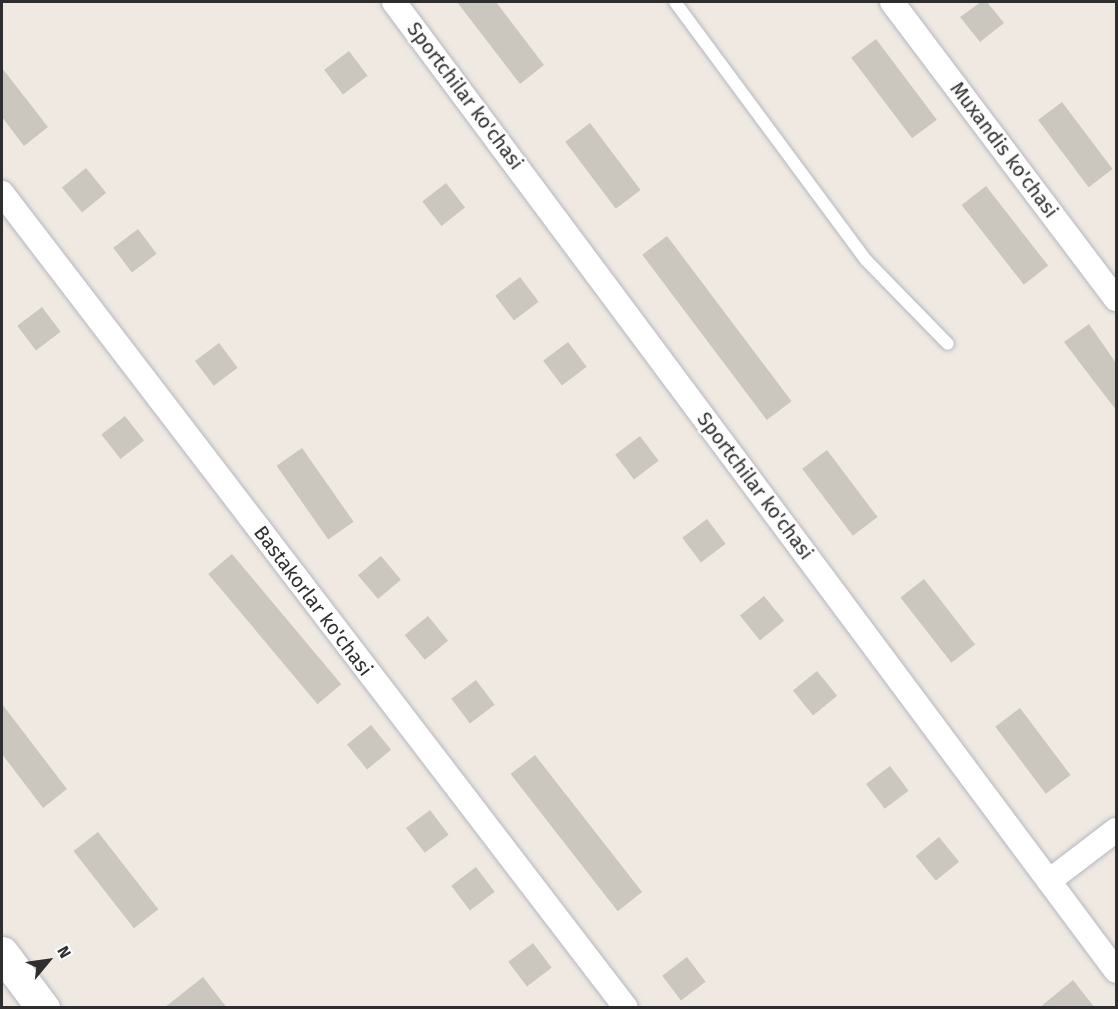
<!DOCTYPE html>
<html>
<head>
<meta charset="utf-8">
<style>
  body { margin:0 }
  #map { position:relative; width:1118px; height:1009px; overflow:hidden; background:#efe9e1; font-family:"Fira Sans",sans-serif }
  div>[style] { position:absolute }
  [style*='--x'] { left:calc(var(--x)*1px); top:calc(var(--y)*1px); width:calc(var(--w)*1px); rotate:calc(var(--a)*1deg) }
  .building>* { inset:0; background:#cbc7bf; transform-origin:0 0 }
  .roads { filter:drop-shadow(0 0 2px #b4b7c1) drop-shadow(0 0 2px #b4b7c1) }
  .lane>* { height:12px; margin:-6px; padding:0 6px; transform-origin:6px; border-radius:6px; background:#fff }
  .street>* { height:24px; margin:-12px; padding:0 12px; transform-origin:12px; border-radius:12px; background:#fff }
  .secondary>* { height:33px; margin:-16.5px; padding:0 16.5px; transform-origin:16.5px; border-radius:16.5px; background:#fff }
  span { translate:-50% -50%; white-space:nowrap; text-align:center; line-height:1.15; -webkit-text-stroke:4.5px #fff; paint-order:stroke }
  .street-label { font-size:20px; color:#2e2e2e }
  .frame { position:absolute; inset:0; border:3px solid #2e2e2e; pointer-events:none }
  .north { position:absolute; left:18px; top:931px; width:60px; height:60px; -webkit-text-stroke:4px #fff; paint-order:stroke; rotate:61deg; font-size:16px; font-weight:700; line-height:24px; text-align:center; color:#2e2e2e }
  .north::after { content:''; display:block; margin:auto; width:21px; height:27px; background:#2e2e2e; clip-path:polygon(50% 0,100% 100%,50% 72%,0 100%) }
</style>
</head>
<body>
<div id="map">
  <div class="building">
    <i style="clip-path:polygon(457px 2px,496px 2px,544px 65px,520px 84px)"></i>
    <i style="clip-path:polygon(981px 2px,987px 2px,1004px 23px,980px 42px,960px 17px)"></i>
    <i style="left:876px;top:39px;width:101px;height:31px;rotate:53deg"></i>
    <i style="left:349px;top:51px;width:31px;height:31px;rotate:53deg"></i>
    <i style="clip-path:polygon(2px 68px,48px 127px,24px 146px,2px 117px)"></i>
    <i style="left:1062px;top:102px;width:84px;height:30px;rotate:53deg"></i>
    <i style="left:590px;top:123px;width:84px;height:31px;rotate:53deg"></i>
    <i style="left:86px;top:168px;width:32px;height:31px;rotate:51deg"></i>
    <i style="left:446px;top:183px;width:31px;height:30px;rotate:52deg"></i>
    <i style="left:986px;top:186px;width:101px;height:31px;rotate:52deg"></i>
    <i style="left:138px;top:229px;width:31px;height:31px;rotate:53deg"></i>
    <i style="left:667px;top:236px;width:207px;height:31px;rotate:53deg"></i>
    <i style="left:520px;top:277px;width:31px;height:31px;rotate:53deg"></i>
    <i style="left:42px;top:307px;width:31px;height:31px;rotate:53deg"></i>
    <i style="clip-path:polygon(1089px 324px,1116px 363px,1116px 410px,1064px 342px)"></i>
    <i style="left:568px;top:342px;width:31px;height:31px;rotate:53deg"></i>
    <i style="left:219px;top:343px;width:31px;height:30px;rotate:53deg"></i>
    <i style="left:125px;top:416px;width:31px;height:30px;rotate:52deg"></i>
    <i style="left:640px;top:436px;width:31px;height:31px;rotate:53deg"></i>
    <i style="left:302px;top:448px;width:90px;height:31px;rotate:55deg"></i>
    <i style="left:827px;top:450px;width:84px;height:31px;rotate:53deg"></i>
    <i style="left:707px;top:519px;width:31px;height:31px;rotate:53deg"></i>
    <i style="left:232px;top:554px;width:170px;height:31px;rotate:50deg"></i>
    <i style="left:381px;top:556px;width:31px;height:30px;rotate:50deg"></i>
    <i style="left:924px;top:579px;width:83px;height:30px;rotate:52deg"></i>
    <i style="left:764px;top:596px;width:32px;height:31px;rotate:51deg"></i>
    <i style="left:428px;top:616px;width:32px;height:30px;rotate:51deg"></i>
    <i style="left:817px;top:671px;width:32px;height:31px;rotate:51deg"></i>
    <i style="left:476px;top:680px;width:31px;height:31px;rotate:53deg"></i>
    <i style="clip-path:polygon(2px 704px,67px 789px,43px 808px,2px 754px)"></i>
    <i style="left:1020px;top:708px;width:84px;height:31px;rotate:53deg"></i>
    <i style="left:371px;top:725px;width:32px;height:31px;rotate:51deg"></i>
    <i style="left:535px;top:755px;width:174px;height:31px;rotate:52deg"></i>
    <i style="left:890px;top:766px;width:31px;height:30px;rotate:53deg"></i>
    <i style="left:430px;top:810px;width:31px;height:30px;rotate:53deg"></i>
    <i style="left:98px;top:832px;width:98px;height:31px;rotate:52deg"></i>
    <i style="left:939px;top:837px;width:32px;height:30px;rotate:51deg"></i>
    <i style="left:476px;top:867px;width:31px;height:31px;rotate:53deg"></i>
    <i style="left:533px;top:943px;width:31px;height:31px;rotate:53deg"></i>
    <i style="left:687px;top:957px;width:31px;height:31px;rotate:53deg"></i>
    <i style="clip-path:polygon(203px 977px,227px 1008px,164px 1008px)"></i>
    <i style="clip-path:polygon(1073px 980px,1095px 1008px,1039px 1008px)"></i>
  </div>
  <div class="roads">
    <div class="lane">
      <i style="--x:675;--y:2;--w:321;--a:53.5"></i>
      <i style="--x:866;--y:260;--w:117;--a:45.7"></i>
    </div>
    <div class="street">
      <i style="--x:394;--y:2;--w:1208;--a:53.31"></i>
      <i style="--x:892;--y:2;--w:372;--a:53"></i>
      <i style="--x:2;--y:193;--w:1026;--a:52.56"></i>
      <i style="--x:1049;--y:881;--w:84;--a:-37.3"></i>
    </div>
    <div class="secondary">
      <i style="--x:2;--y:953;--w:69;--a:53.3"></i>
    </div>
  </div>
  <div class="street-label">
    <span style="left:465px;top:96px;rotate:53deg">Sportchilar ko'chasi</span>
    <span style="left:1004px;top:150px;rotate:53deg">Muxandis ko'chasi</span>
    <span style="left:755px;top:486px;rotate:53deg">Sportchilar ko'chasi</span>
    <span style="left:313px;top:601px;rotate:53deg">Bastakorlar ko'chasi</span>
  </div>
  <div class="frame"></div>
  <div class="north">N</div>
</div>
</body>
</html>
